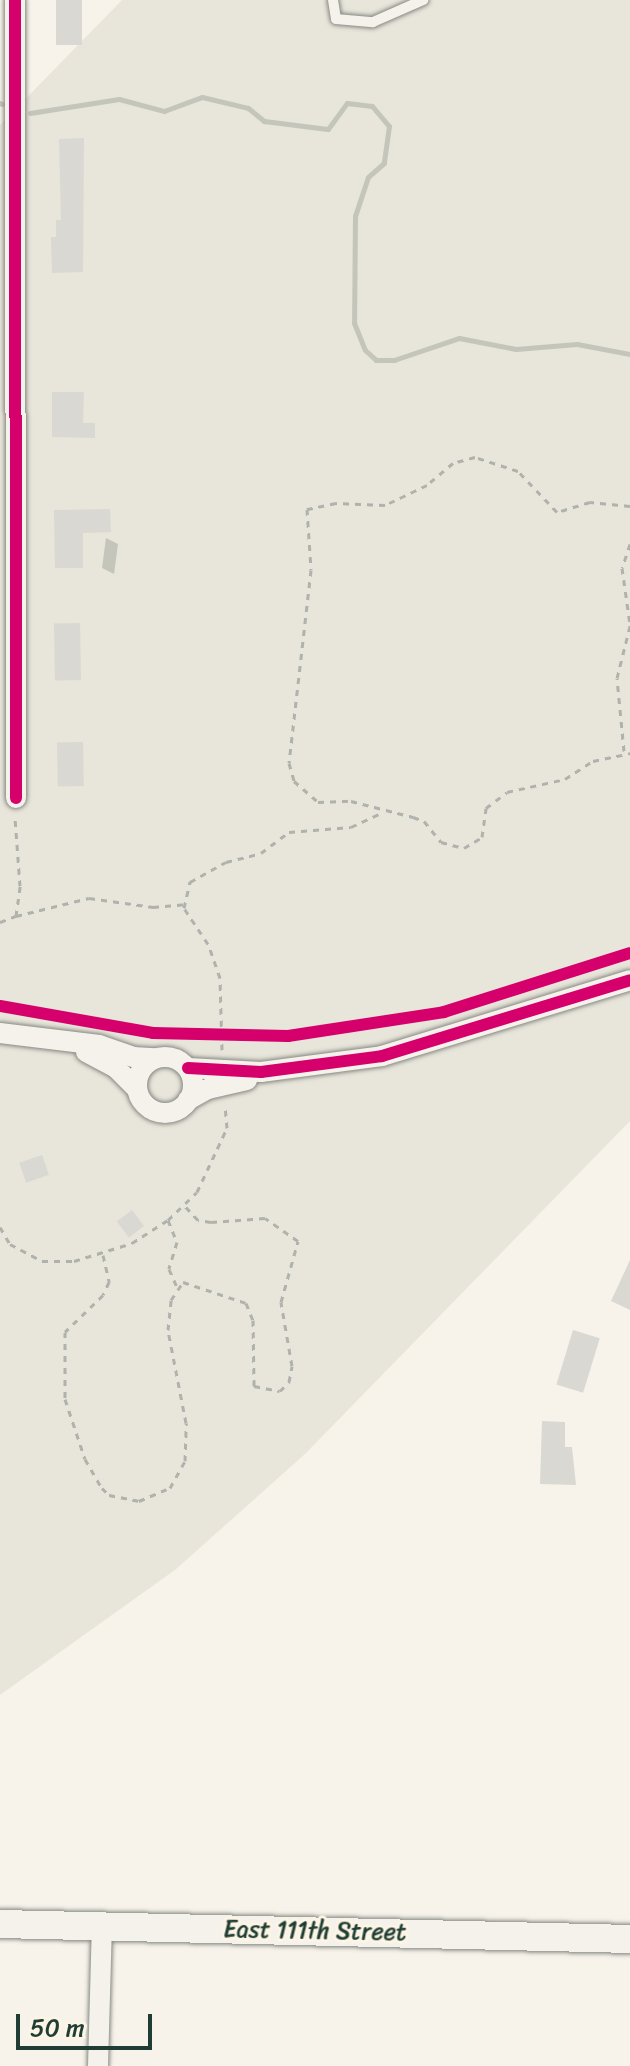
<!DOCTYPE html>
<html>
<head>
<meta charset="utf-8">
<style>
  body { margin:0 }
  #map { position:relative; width:630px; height:2066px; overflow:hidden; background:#f7f3ea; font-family:Sriracha,sans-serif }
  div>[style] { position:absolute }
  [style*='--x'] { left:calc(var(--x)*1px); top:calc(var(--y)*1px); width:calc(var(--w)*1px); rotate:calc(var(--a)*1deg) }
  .green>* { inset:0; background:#e8e5da }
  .water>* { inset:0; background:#c4c6bb }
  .stream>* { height:5px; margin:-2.5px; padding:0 2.5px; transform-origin:2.5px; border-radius:2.5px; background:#c4c6bb }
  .building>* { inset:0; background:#dad8d2; transform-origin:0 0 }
  .path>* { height:3px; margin-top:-1.5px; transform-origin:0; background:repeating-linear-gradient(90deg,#b0b2ad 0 6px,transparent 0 12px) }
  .roads { filter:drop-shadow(0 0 2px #868984) drop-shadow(0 0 2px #868984) }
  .service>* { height:10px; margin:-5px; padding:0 5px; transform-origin:5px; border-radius:5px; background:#f5f2ec }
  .minor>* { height:20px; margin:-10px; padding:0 10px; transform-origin:10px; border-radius:10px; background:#f5f2ec }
  .minor>.ring { margin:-10px; padding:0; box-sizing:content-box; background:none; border:20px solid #f5f2ec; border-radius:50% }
  .secondary>* { height:28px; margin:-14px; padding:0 14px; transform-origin:14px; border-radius:14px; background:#f5f2ec }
  .cycleway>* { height:12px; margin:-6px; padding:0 6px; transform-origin:6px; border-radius:6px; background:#d6006c }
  span { translate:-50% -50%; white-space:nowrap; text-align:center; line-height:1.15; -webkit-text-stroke:6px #fcf5e5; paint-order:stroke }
  .street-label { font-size:24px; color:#1f3d34 }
  .scale { position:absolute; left:16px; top:2014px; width:136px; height:36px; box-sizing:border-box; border:4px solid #1f3d34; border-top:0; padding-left:10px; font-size:24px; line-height:28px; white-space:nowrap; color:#1f3d34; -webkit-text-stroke:6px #fcf5e5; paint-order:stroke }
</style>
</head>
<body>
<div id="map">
  <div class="green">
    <i style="clip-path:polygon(122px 0,630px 0,630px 1121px,305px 1454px,175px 1570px,0 1695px,0 125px)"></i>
  </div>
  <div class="water">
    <i style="clip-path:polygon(106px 538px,118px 544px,114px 574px,102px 568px)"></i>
  </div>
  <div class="stream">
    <i style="--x:0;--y:103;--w:2;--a:27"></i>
    <i style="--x:30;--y:113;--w:90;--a:-8.9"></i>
    <i style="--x:119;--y:99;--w:47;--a:14.9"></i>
    <i style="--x:164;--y:111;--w:40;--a:-20.2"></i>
    <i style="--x:202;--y:97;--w:47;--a:13.4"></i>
    <i style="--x:248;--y:108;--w:21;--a:39"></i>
    <i style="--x:264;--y:121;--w:64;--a:7.1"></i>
    <i style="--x:328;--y:129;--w:32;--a:-54"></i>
    <i style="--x:347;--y:103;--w:25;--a:7"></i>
    <i style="--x:372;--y:106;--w:26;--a:50"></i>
    <i style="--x:389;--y:126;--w:37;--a:98"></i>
    <i style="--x:384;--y:163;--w:21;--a:139"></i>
    <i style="--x:368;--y:177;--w:41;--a:108.4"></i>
    <i style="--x:355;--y:216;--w:107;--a:90.5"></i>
    <i style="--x:354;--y:323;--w:29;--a:68"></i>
    <i style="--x:365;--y:350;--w:15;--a:42"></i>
    <i style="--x:376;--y:360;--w:18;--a:0"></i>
    <i style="--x:394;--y:360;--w:69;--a:-18.7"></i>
    <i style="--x:459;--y:338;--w:58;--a:10.9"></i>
    <i style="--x:516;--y:349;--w:61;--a:-4.7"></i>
    <i style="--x:577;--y:344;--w:54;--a:10.7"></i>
  </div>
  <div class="building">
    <i style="left:56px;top:0;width:26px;height:45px"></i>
    <i style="clip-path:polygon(84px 138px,83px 272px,52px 273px,51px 237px,56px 237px,56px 220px,61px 220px,59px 139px)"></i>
    <i style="clip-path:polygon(52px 392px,84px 392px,83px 423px,95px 423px,95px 438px,52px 437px)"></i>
    <i style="clip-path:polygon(110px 509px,111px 532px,83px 533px,83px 568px,55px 568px,54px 510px)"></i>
    <i style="left:80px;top:623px;width:57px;height:26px;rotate:89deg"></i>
    <i style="left:83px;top:742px;width:44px;height:26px;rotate:89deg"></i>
    <i style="left:42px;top:1155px;width:21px;height:24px;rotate:71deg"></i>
    <i style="left:132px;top:1210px;width:20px;height:19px;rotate:53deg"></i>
    <i style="clip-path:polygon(630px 1260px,630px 1310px,611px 1301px)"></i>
    <i style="left:573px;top:1330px;width:28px;height:57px;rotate:17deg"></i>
    <i style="clip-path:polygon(542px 1421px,565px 1422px,565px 1447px,572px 1447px,576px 1485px,540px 1484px)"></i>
  </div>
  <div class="path">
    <i style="--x:630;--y:506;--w:40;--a:-174.3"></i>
    <i style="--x:590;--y:502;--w:34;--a:163"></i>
    <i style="--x:557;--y:512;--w:57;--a:-133.6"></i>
    <i style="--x:518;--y:471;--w:45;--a:-162"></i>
    <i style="--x:475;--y:457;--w:23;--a:165"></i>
    <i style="--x:453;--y:463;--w:34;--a:140"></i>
    <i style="--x:427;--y:485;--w:47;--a:154.5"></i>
    <i style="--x:385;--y:505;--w:49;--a:-177.7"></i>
    <i style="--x:336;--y:503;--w:30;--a:168"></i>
    <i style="--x:307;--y:509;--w:61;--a:86.2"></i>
    <i style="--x:311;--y:570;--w:194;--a:96.5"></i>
    <i style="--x:289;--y:763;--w:19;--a:74"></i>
    <i style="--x:294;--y:781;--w:32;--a:41"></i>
    <i style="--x:318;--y:802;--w:33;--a:-2"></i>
    <i style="--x:351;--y:801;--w:64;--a:14.5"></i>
    <i style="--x:413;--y:817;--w:12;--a:20"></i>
    <i style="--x:424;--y:821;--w:27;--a:51"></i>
    <i style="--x:441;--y:842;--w:24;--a:15"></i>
    <i style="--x:464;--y:848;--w:21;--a:-31"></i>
    <i style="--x:482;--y:837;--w:29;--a:-82"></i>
    <i style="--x:486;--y:808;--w:26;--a:-37"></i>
    <i style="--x:507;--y:792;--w:59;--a:-12.6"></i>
    <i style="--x:565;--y:779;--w:33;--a:-33"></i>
    <i style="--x:593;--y:761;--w:38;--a:-12"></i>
    <i style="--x:630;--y:544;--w:25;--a:108"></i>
    <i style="--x:622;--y:568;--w:57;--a:81.9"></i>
    <i style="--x:624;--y:751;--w:73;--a:-95.5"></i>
    <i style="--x:617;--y:678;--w:54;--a:-76"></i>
    <i style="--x:16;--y:916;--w:75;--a:-13.9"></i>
    <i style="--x:89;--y:898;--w:65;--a:8"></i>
    <i style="--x:153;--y:907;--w:32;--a:-5"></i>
    <i style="--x:0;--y:922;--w:17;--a:-21"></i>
    <i style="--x:16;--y:916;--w:30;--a:-82"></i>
    <i style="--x:20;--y:886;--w:68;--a:-94.2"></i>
    <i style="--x:222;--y:1050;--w:72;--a:-91.6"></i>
    <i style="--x:220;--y:978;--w:36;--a:-109"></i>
    <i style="--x:208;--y:944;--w:43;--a:-123.7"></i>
    <i style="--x:184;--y:908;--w:27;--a:-77"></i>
    <i style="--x:190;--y:882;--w:41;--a:-29.1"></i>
    <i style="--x:226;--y:862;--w:36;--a:-14"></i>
    <i style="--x:261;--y:853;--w:35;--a:-37"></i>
    <i style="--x:289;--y:832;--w:62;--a:-4.6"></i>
    <i style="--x:351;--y:827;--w:33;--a:-25"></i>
    <i style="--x:168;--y:1220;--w:24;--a:68"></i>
    <i style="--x:177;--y:1242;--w:28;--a:107"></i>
    <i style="--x:169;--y:1269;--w:20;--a:66"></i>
    <i style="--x:0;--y:1227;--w:20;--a:60"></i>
    <i style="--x:10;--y:1244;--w:36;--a:28"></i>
    <i style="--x:42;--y:1261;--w:32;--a:0"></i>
    <i style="--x:74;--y:1261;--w:61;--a:-17.2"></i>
    <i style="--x:132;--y:1243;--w:43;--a:-32.6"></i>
    <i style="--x:168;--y:1220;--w:40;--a:-44"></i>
    <i style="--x:197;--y:1192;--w:71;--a:-64.9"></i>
    <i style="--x:227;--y:1128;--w:22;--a:-95"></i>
    <i style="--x:103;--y:1255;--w:28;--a:77"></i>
    <i style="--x:109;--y:1282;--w:14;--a:115"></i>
    <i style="--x:103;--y:1295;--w:53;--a:135.8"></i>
    <i style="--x:65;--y:1332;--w:67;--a:90"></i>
    <i style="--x:65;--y:1399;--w:63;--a:71.6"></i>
    <i style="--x:85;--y:1459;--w:34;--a:60"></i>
    <i style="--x:102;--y:1488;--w:10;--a:45"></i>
    <i style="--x:109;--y:1495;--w:31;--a:11"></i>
    <i style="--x:139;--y:1501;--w:34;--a:-23"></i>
    <i style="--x:170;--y:1488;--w:31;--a:-61"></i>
    <i style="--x:185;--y:1461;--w:38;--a:-88"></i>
    <i style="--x:186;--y:1423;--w:95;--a:-101"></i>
    <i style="--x:168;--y:1330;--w:30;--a:-84"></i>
    <i style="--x:171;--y:1300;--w:22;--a:-56"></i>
    <i style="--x:183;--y:1282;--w:66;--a:18.4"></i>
    <i style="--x:246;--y:1303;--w:18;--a:68"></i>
    <i style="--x:253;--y:1320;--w:66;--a:89.1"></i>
    <i style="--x:254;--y:1386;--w:26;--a:11"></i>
    <i style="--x:280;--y:1391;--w:13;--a:-45"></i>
    <i style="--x:289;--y:1382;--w:16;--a:-79"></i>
    <i style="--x:292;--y:1366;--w:65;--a:-99.8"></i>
    <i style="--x:281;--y:1302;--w:63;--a:-74.4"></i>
    <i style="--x:298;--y:1241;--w:40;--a:-145.1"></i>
    <i style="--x:265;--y:1218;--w:54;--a:175.8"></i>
    <i style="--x:211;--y:1222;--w:13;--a:-171"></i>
    <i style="--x:198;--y:1220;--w:19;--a:-133"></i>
  </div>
  <div class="roads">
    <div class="service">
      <i style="--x:333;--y:0;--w:19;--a:81"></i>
      <i style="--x:336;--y:19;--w:37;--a:5"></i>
      <i style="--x:373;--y:22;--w:55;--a:-23.7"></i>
    </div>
    <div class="minor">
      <i style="--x:15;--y:0;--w:798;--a:89.93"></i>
      <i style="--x:0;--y:1033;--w:100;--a:6.9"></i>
      <i style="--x:99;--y:1045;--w:36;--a:19"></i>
      <i style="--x:133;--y:1057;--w:22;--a:3"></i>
      <i style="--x:86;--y:1052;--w:34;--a:28"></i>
      <i style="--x:116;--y:1068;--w:30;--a:45"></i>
      <i class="ring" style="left:137px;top:1057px;width:36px;height:36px"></i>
      <i style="--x:188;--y:1068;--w:73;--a:3.1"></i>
      <i style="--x:261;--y:1072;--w:122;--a:-7.5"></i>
      <i style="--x:382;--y:1056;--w:259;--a:-17"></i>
      <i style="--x:188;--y:1100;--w:23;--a:-29"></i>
      <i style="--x:208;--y:1089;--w:40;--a:-13"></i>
      <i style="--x:98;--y:2066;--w:140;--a:-88.4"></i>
    </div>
    <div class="secondary">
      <i style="--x:0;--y:1924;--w:630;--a:1.36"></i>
    </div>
  </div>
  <div class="cycleway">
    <i style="--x:15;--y:0;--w:798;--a:89.93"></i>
    <i style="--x:0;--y:1006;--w:155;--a:10"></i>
    <i style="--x:153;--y:1033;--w:135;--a:1.3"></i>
    <i style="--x:288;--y:1036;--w:158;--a:-8.7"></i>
    <i style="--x:444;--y:1012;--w:195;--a:-17.6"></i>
    <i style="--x:188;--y:1068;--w:73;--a:3.1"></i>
    <i style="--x:261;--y:1072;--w:122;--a:-7.5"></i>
    <i style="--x:382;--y:1056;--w:259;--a:-17"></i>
  </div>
  <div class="street-label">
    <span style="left:315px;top:1931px;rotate:1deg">East 111th Street</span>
  </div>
  <div class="scale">50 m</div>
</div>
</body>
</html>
